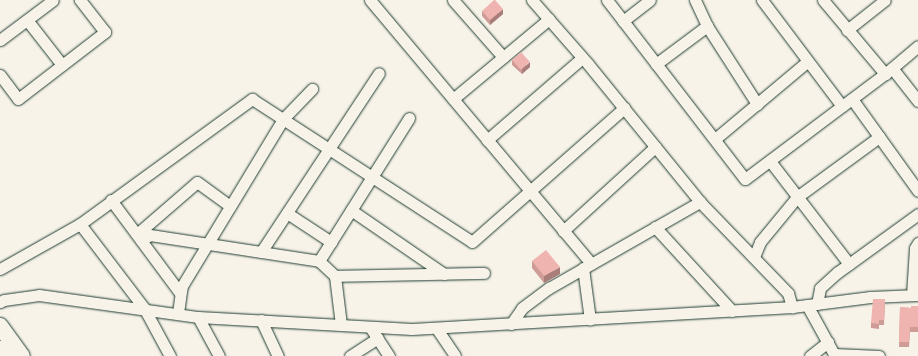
<!DOCTYPE html>
<html>
<head>
<meta charset="utf-8">
<style>
  body { margin:0 }
  #map { position:relative; width:918px; height:356px; overflow:hidden; background:#f7f3e8; font-family:Kalam,sans-serif }
  div>[style] { position:absolute }
  [style*='--x'] { left:calc(var(--x)*1px); top:calc(var(--y)*1px); width:calc(var(--w)*1px); rotate:calc(var(--a)*1deg) }
  .roads { filter:drop-shadow(0 0 1px #1f3d34) drop-shadow(0 0 1px #1f3d34) }
  .minor>* { height:11px; margin:-5.5px; padding:0 5.5px; transform-origin:5.5px; border-radius:5.5px; background:#f7f3e8 }
  .highway>* { height:16px; margin:-8px; padding:0 8px; transform-origin:8px; border-radius:8px; background:#f7f3e8 }
  .wall>* { inset:0; background:#ce9b96 }
  .shaded-wall>* { inset:0; background:#a77e7a }
  .building>* { inset:0; background:#efb4af; transform-origin:0 0 }
  span { translate:-50% -50%; white-space:nowrap; text-align:center; line-height:1.15; -webkit-text-stroke:3.5px #f7f3e8; paint-order:stroke }
</style>
</head>
<body>
<div id="map">
  <div class="roads">
    <div class="minor">
      <i style="--x:370;--y:0;--w:344;--a:50"></i>
      <i style="--x:453;--y:0;--w:76;--a:48.7"></i>
      <i style="--x:532;--y:0;--w:85;--a:48.8"></i>
      <i style="--x:588;--y:64;--w:178;--a:50.9"></i>
      <i style="--x:700;--y:202;--w:127;--a:46"></i>
      <i style="--x:788;--y:293;--w:15;--a:74"></i>
      <i style="--x:607;--y:0;--w:226;--a:52.4"></i>
      <i style="--x:745;--y:179;--w:175;--a:-36.9"></i>
      <i style="--x:885;--y:74;--w:43;--a:-40.3"></i>
      <i style="--x:695;--y:0;--w:29;--a:65"></i>
      <i style="--x:707;--y:26;--w:93;--a:57.3"></i>
      <i style="--x:762;--y:0;--w:133;--a:53"></i>
      <i style="--x:823;--y:0;--w:97;--a:50"></i>
      <i style="--x:27;--y:20;--w:57;--a:52.1"></i>
      <i style="--x:623;--y:21;--w:34;--a:-38"></i>
      <i style="--x:847;--y:30;--w:48;--a:-38.3"></i>
      <i style="--x:0;--y:40;--w:66;--a:-37"></i>
      <i style="--x:656;--y:64;--w:64;--a:-36.7"></i>
      <i style="--x:892;--y:68;--w:42;--a:51.8"></i>
      <i style="--x:0;--y:75;--w:30;--a:53"></i>
      <i style="--x:18;--y:99;--w:110;--a:-37.6"></i>
      <i style="--x:105;--y:32;--w:41;--a:-128"></i>
      <i style="--x:453;--y:99;--w:125;--a:-39.8"></i>
      <i style="--x:852;--y:99;--w:113;--a:54.3"></i>
      <i style="--x:715;--y:139;--w:121;--a:-40"></i>
      <i style="--x:487;--y:140;--w:125;--a:-40.8"></i>
      <i style="--x:770;--y:161;--w:130;--a:52.5"></i>
      <i style="--x:111;--y:200;--w:116;--a:53.4"></i>
      <i style="--x:351;--y:210;--w:113;--a:34.5"></i>
      <i style="--x:287;--y:213;--w:53;--a:33.4"></i>
      <i style="--x:80;--y:224;--w:106;--a:52.7"></i>
      <i style="--x:144;--y:308;--w:55;--a:61.6"></i>
      <i style="--x:655;--y:227;--w:114;--a:47.5"></i>
      <i style="--x:563;--y:231;--w:125;--a:-42.4"></i>
      <i style="--x:137;--y:234;--w:79;--a:-40.9"></i>
      <i style="--x:197;--y:182;--w:41;--a:36"></i>
      <i style="--x:141;--y:240;--w:10;--a:-29"></i>
      <i style="--x:150;--y:235;--w:171;--a:8.7"></i>
      <i style="--x:319;--y:261;--w:22;--a:43"></i>
      <i style="--x:335;--y:276;--w:49;--a:83"></i>
      <i style="--x:261;--y:252;--w:214;--a:-56.6"></i>
      <i style="--x:754;--y:257;--w:16;--a:-68"></i>
      <i style="--x:760;--y:242;--w:58;--a:-50.6"></i>
      <i style="--x:797;--y:197;--w:102;--a:-36.2"></i>
      <i style="--x:319;--y:261;--w:169;--a:-57.8"></i>
      <i style="--x:583;--y:268;--w:52;--a:82.3"></i>
      <i style="--x:0;--y:269;--w:92;--a:-29.4"></i>
      <i style="--x:80;--y:224;--w:213;--a:-36"></i>
      <i style="--x:252;--y:99;--w:262;--a:33"></i>
      <i style="--x:472;--y:242;--w:203;--a:-41.4"></i>
      <i style="--x:335;--y:276;--w:149;--a:-1.2"></i>
      <i style="--x:912;--y:295;--w:47;--a:-86.3"></i>
      <i style="--x:915;--y:248;--w:6;--a:-59"></i>
      <i style="--x:0;--y:302;--w:4;--a:-27"></i>
      <i style="--x:4;--y:300;--w:35;--a:-8"></i>
      <i style="--x:39;--y:295;--w:161;--a:7.9"></i>
      <i style="--x:198;--y:317;--w:214;--a:3.2"></i>
      <i style="--x:412;--y:329;--w:381;--a:-3.3"></i>
      <i style="--x:792;--y:307;--w:79;--a:-7.3"></i>
      <i style="--x:870;--y:297;--w:48;--a:-2.4"></i>
      <i style="--x:817;--y:304;--w:16;--a:-79"></i>
      <i style="--x:820;--y:288;--w:24;--a:-42"></i>
      <i style="--x:838;--y:272;--w:99;--a:-35.9"></i>
      <i style="--x:807;--y:305;--w:58;--a:61.2"></i>
      <i style="--x:178;--y:313;--w:27;--a:-82"></i>
      <i style="--x:182;--y:286;--w:195;--a:-58.8"></i>
      <i style="--x:283;--y:119;--w:42;--a:-46"></i>
      <i style="--x:198;--y:317;--w:44;--a:61.7"></i>
      <i style="--x:261;--y:320;--w:40;--a:65"></i>
      <i style="--x:511;--y:324;--w:19;--a:-55"></i>
      <i style="--x:522;--y:308;--w:34;--a:-37"></i>
      <i style="--x:549;--y:288;--w:174;--a:-29.7"></i>
      <i style="--x:370;--y:327;--w:35;--a:57"></i>
      <i style="--x:437;--y:329;--w:32;--a:56"></i>
      <i style="--x:834;--y:354;--w:45;--a:2.5"></i>
      <i style="--x:350;--y:356;--w:33;--a:-33"></i>
      <i style="--x:810;--y:356;--w:23;--a:-38"></i>
    </div>
    <div class="highway">
      <i style="--x:0;--y:326;--w:37;--a:54"></i>
      <i style="--x:0;--y:349;--w:9;--a:54"></i>
    </div>
  </div>
  <div class="wall">
    <i style="clip-path:polygon(482px 11px,503px 14px,490px 25px,482px 16px)"></i>
    <i style="clip-path:polygon(512px 60px,530px 67px,522px 74px,512px 65px)"></i>
    <i style="clip-path:polygon(532px 261px,560px 274px,544px 283px,532px 268px)"></i>
    <i style="clip-path:polygon(885px 304px,884px 325px,879px 325px,879px 329px,871px 328px,871px 323px)"></i>
    <i style="clip-path:polygon(918px 306px,918px 332px,910px 332px,909px 347px,899px 347px,900px 307px,911px 308px)"></i>
  </div>
  <div class="shaded-wall">
    <i style="clip-path:polygon(503px 9px,503px 14px,490px 25px,490px 20px)"></i>
    <i style="clip-path:polygon(530px 62px,530px 67px,522px 74px,522px 69px)"></i>
    <i style="clip-path:polygon(560px 267px,560px 274px,544px 283px,544px 276px)"></i>
  </div>
  <div class="building">
    <i style="clip-path:polygon(494px 0,495px 0,503px 9px,490px 20px,482px 11px)"></i>
    <i style="left:521px;top:52px;width:13px;height:12px;rotate:48deg"></i>
    <i style="clip-path:polygon(546px 250px,560px 267px,544px 276px,532px 261px)"></i>
    <i style="clip-path:polygon(873px 299px,885px 299px,884px 320px,879px 320px,879px 324px,871px 323px)"></i>
    <i style="clip-path:polygon(911px 306px,918px 306px,918px 327px,910px 327px,909px 342px,899px 342px,900px 307px,911px 308px)"></i>
  </div>
</div>
</body>
</html>
